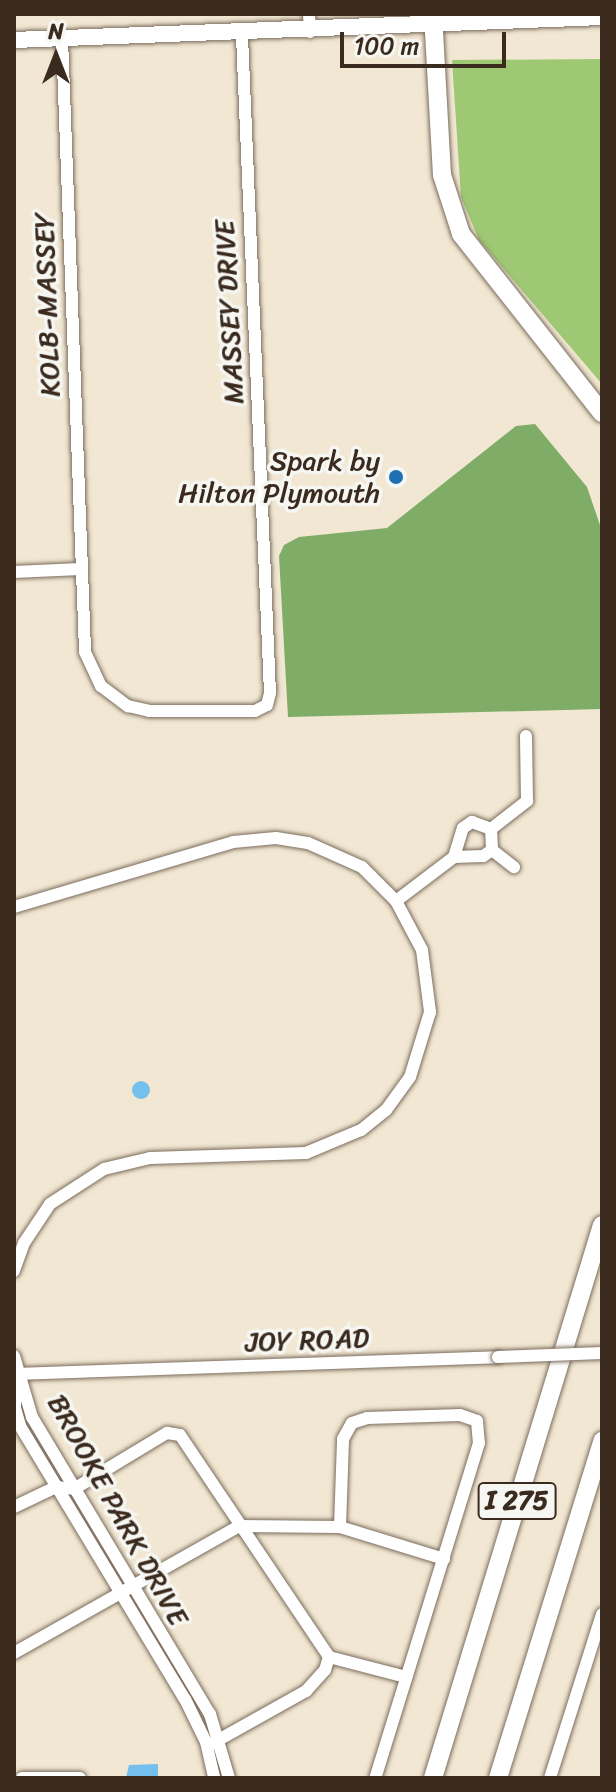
<!DOCTYPE html>
<html>
<head>
<meta charset="utf-8">
<style>
  body { margin:0 }
  #map { position:relative; width:616px; height:1792px; overflow:hidden; background:#f1e7d2; font-family:Sriracha,sans-serif }
  div>[style] { position:absolute }
  [style*='--x'] { left:calc(var(--x)*1px); top:calc(var(--y)*1px); width:calc(var(--w)*1px); rotate:calc(var(--a)*1deg) }
  .green>* { inset:0; background:#9fc874 }
  .forest>* { inset:0; background:#7fac66 }
  .water>* { inset:0; background:#74bfed }
  .round { border-radius:50% }
  .roads { filter:drop-shadow(0 0 2px #7b6c5d) drop-shadow(0 0 2px #7b6c5d) }
  .minor>* { height:12px; margin:-6px; padding:0 6px; transform-origin:6px; border-radius:6px; background:#fff }
  .major>* { height:16px; margin:-8px; padding:0 8px; transform-origin:8px; border-radius:8px; background:#fff }
  .highway>* { height:18px; margin:-9px; padding:0 9px; transform-origin:9px; border-radius:9px; background:#fff }
  .bridges { filter:drop-shadow(0 0 2px #7b6c5d) drop-shadow(0 0 2px #7b6c5d) }
  .minor-bridge>* { height:12px; margin:-6px; padding:0 6px; transform-origin:6px; border-radius:6px; background:#fff }
  .dots>* { width:22px; height:22px; translate:-50% -50%; box-sizing:border-box; border:4px solid #f6f6f2; border-radius:50% }
  span { translate:-50% -50%; white-space:nowrap; text-align:center; line-height:1.15; -webkit-text-stroke:7px #f6f6f2; paint-order:stroke }
  .shield-label span { padding:2px 6px; background:#f6f6f2; border:2px solid; border-radius:6px; -webkit-text-stroke-width:0 }
  .shield-label { font-size:26px; color:#3b2a1e; font-weight:700 }
  .street-label { font-size:28px; color:#3b2a1e }
  .poi-label { font-size:28px; color:#3b2a1e }
  .right { translate:-100% -50%; text-align:right }
  .frame { position:absolute; inset:0; border:16px solid #3b2a1e; pointer-events:none }
  .north { position:absolute; left:16px; top:16px; width:80px; height:80px; -webkit-text-stroke:6px #f6f6f2; paint-order:stroke; rotate:0deg; font-size:22px; font-weight:700; line-height:32px; text-align:center; color:#3b2a1e }
  .north::after { content:''; display:block; margin:auto; width:28px; height:36px; background:#3b2a1e; clip-path:polygon(50% 0,100% 100%,50% 72%,0 100%) }
  .scale { position:absolute; left:340px; top:32px; width:166px; height:36px; box-sizing:border-box; border:4px solid #3b2a1e; border-top:0; padding-left:10px; font-size:24px; line-height:28px; white-space:nowrap; color:#3b2a1e; -webkit-text-stroke:6px #f6f6f2; paint-order:stroke }
</style>
</head>
<body>
<div id="map">
  <div class="green">
    <i style="clip-path:polygon(602px 59px,602px 384px,479px 240px,461px 197px,452px 60px)"></i>
  </div>
  <div class="forest">
    <i style="clip-path:polygon(535px 424px,587px 487px,602px 531px,602px 709px,288px 717px,279px 556px,284px 545px,299px 537px,387px 528px,516px 426px)"></i>
  </div>
  <div class="water">
    <i class="round" style="left:132px;top:1081px;width:18px;height:18px"></i>
    <i style="clip-path:polygon(158px 1764px,158px 1778px,126px 1778px,129px 1765px)"></i>
  </div>
  <div class="roads">
    <div class="minor">
      <i style="--x:309;--y:14;--w:18;--a:87"></i>
      <i style="--x:62;--y:38;--w:614;--a:87.85"></i>
      <i style="--x:85;--y:652;--w:38;--a:65"></i>
      <i style="--x:101;--y:686;--w:34;--a:37"></i>
      <i style="--x:128;--y:706;--w:22;--a:13"></i>
      <i style="--x:149;--y:711;--w:106;--a:0"></i>
      <i style="--x:255;--y:711;--w:13;--a:-27"></i>
      <i style="--x:267;--y:705;--w:12;--a:-76"></i>
      <i style="--x:270;--y:693;--w:659;--a:-92.44"></i>
      <i style="--x:14;--y:572;--w:66;--a:-2.6"></i>
      <i style="--x:472;--y:822;--w:20;--a:20"></i>
      <i style="--x:491;--y:829;--w:21;--a:87"></i>
      <i style="--x:492;--y:850;--w:11;--a:146"></i>
      <i style="--x:483;--y:856;--w:29;--a:178"></i>
      <i style="--x:454;--y:857;--w:30;--a:-73"></i>
      <i style="--x:463;--y:828;--w:11;--a:-34"></i>
      <i style="--x:491;--y:829;--w:46;--a:-37.9"></i>
      <i style="--x:527;--y:801;--w:65;--a:-90.9"></i>
      <i style="--x:492;--y:850;--w:28;--a:38"></i>
      <i style="--x:396;--y:901;--w:73;--a:-37.2"></i>
      <i style="--x:14;--y:907;--w:228;--a:-16.5"></i>
      <i style="--x:233;--y:842;--w:43;--a:-5.3"></i>
      <i style="--x:276;--y:838;--w:32;--a:9"></i>
      <i style="--x:308;--y:843;--w:59;--a:24"></i>
      <i style="--x:362;--y:867;--w:48;--a:45"></i>
      <i style="--x:396;--y:901;--w:55;--a:62"></i>
      <i style="--x:422;--y:950;--w:63;--a:82.6"></i>
      <i style="--x:430;--y:1012;--w:68;--a:107.1"></i>
      <i style="--x:410;--y:1077;--w:41;--a:126"></i>
      <i style="--x:386;--y:1110;--w:32;--a:141"></i>
      <i style="--x:361;--y:1130;--w:60;--a:157.3"></i>
      <i style="--x:306;--y:1153;--w:156;--a:178.2"></i>
      <i style="--x:150;--y:1158;--w:47;--a:166.6"></i>
      <i style="--x:104;--y:1169;--w:64;--a:147.1"></i>
      <i style="--x:50;--y:1204;--w:47;--a:123.7"></i>
      <i style="--x:24;--y:1243;--w:30;--a:110"></i>
      <i style="--x:14;--y:1356;--w:64;--a:73.6"></i>
      <i style="--x:32;--y:1417;--w:346;--a:59.1"></i>
      <i style="--x:210;--y:1714;--w:67;--a:73.5"></i>
      <i style="--x:14;--y:1374;--w:484;--a:-2"></i>
      <i style="--x:17;--y:1377;--w:31;--a:94"></i>
      <i style="--x:15;--y:1408;--w:19;--a:74"></i>
      <i style="--x:20;--y:1426;--w:319;--a:58.9"></i>
      <i style="--x:185;--y:1699;--w:48;--a:64"></i>
      <i style="--x:206;--y:1742;--w:37;--a:77"></i>
      <i style="--x:14;--y:1507;--w:47;--a:-25.5"></i>
      <i style="--x:56;--y:1487;--w:18;--a:6"></i>
      <i style="--x:74;--y:1489;--w:109;--a:-31.1"></i>
      <i style="--x:167;--y:1433;--w:13;--a:9"></i>
      <i style="--x:180;--y:1435;--w:267;--a:56.1"></i>
      <i style="--x:329;--y:1657;--w:80;--a:14.6"></i>
      <i style="--x:340;--y:1527;--w:88;--a:-88"></i>
      <i style="--x:343;--y:1439;--w:18;--a:-61"></i>
      <i style="--x:352;--y:1423;--w:16;--a:-18"></i>
      <i style="--x:367;--y:1418;--w:93;--a:-1.8"></i>
      <i style="--x:460;--y:1415;--w:18;--a:19"></i>
      <i style="--x:477;--y:1421;--w:22;--a:85"></i>
      <i style="--x:479;--y:1443;--w:351;--a:107.2"></i>
      <i style="--x:14;--y:1653;--w:258;--a:-29.4"></i>
      <i style="--x:239;--y:1526;--w:101;--a:0.6"></i>
      <i style="--x:340;--y:1527;--w:109;--a:17.1"></i>
      <i style="--x:213;--y:1743;--w:107;--a:-29.2"></i>
      <i style="--x:306;--y:1691;--w:28;--a:-48"></i>
      <i style="--x:325;--y:1670;--w:14;--a:-73"></i>
      <i style="--x:22;--y:1778;--w:58;--a:0"></i>
      <i style="--x:550;--y:1778;--w:172;--a:-72.4"></i>
    </div>
    <div class="major">
      <i style="--x:14;--y:40;--w:588;--a:-2.24"></i>
    </div>
    <div class="highway">
      <i style="--x:433;--y:14;--w:161;--a:86.8"></i>
      <i style="--x:442;--y:175;--w:62;--a:72.1"></i>
      <i style="--x:461;--y:234;--w:228;--a:51.8"></i>
      <i style="--x:433;--y:1778;--w:578;--a:-73.01"></i>
      <i style="--x:498;--y:1778;--w:353;--a:-72.8"></i>
    </div>
  </div>
  <div class="bridges">
    <div class="minor-bridge">
      <i style="--x:498;--y:1357;--w:104;--a:-2.2"></i>
    </div>
  </div>
  <div class="dots">
    <i style="left:396px;top:477px;background:#1f6fb2"></i>
  </div>
  <div class="shield-label">
    <span style="left:517px;top:1501px">I 275</span>
  </div>
  <div class="street-label">
    <span style="left:47px;top:305px;rotate:-92deg">KOLB-MASSEY</span>
    <span style="left:229px;top:312px;rotate:-93deg">MASSEY DRIVE</span>
    <span style="left:307px;top:1340px;rotate:-2deg">JOY ROAD</span>
    <span style="left:118px;top:1510px;rotate:61deg">BROOKE PARK DRIVE</span>
  </div>
  <div class="poi-label">
    <span class="right" style="left:380px;top:477px">Spark by<br>Hilton Plymouth</span>
  </div>
  <div class="frame"></div>
  <div class="north">N</div>
  <div class="scale">100 m</div>
</div>
</body>
</html>
